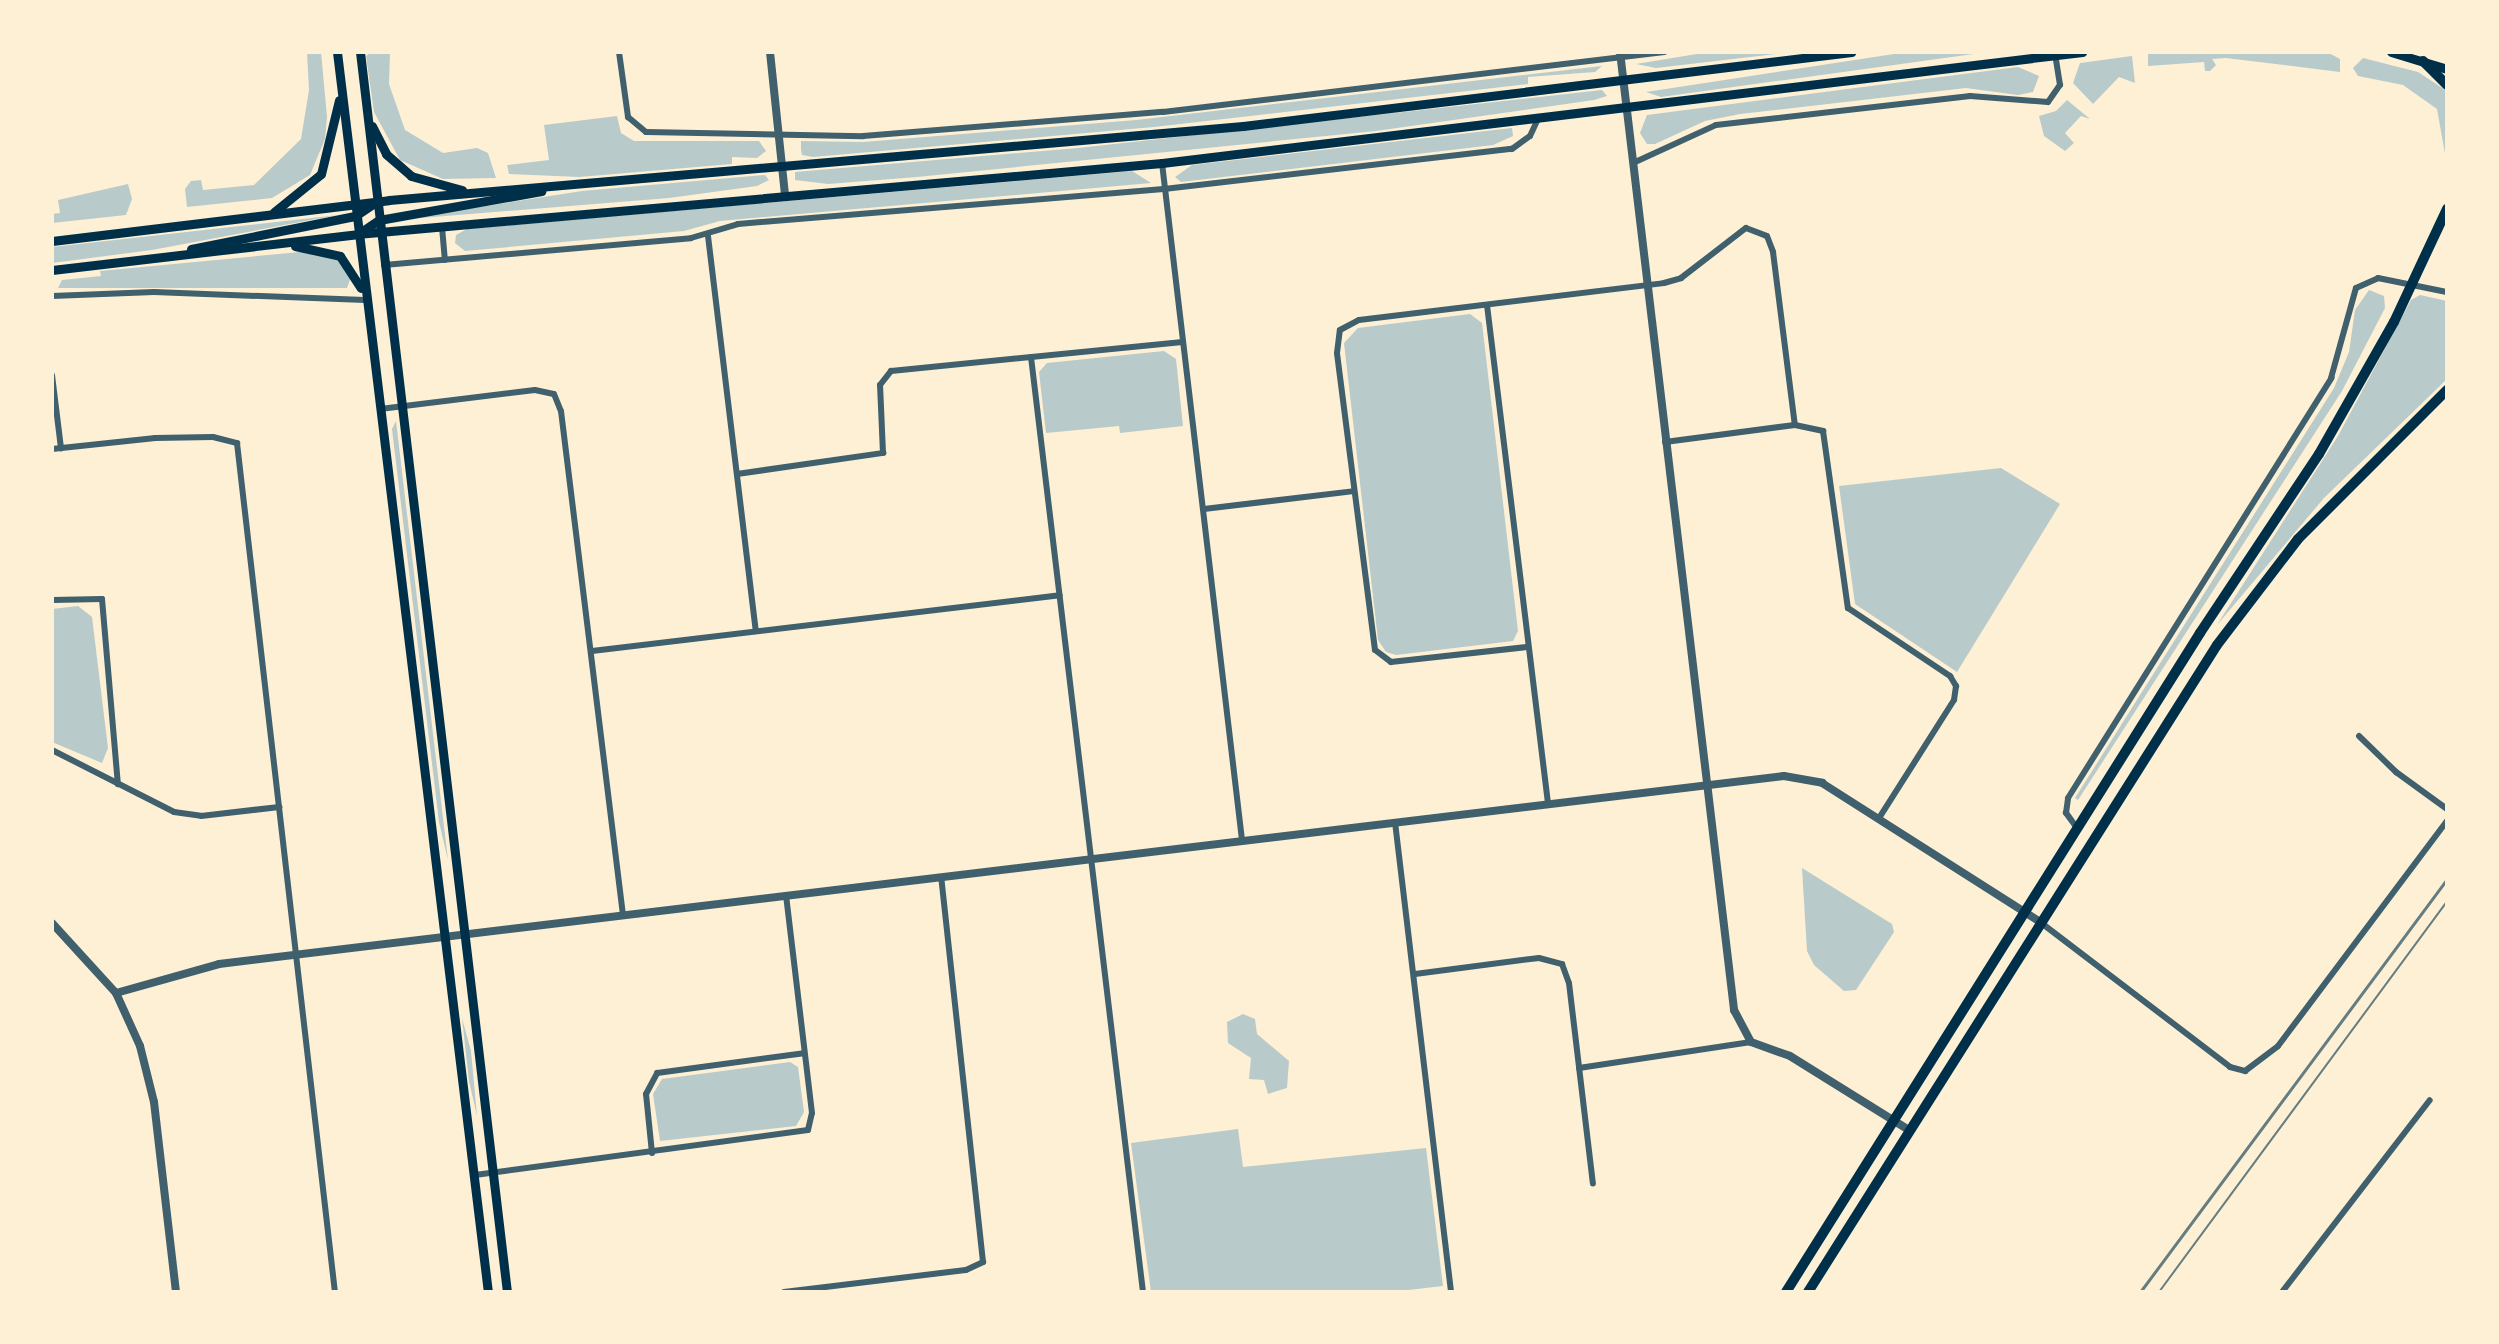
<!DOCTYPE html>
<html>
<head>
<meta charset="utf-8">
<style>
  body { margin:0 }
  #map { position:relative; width:2499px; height:1344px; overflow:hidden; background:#fdf0d5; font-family:Barlow,sans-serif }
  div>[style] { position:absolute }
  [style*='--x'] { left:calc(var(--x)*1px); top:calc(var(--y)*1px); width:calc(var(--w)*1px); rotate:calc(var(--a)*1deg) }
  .green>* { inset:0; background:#b9caca }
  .minor>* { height:6px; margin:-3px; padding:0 3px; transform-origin:3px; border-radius:3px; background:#3f606c }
  .tertiary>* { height:8px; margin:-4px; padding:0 4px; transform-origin:4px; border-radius:4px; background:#3f606c }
  .secondary>* { height:9px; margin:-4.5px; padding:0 4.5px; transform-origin:4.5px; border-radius:4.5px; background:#003049 }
  .primary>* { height:10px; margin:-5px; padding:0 5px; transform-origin:5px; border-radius:5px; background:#003049 }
  .tram>* { height:2px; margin:-1px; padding:0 1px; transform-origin:1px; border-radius:1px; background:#657d81 }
  .rail>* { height:3px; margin:-1.5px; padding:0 1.5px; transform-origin:1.5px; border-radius:1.5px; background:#657d81 }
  span { translate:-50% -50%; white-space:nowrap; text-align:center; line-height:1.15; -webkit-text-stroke:7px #fdf0d5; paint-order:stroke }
  .frame { position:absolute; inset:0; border:54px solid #fdf0d5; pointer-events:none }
</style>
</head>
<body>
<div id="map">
  <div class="green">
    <i style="clip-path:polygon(307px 52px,321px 52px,327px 117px,325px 139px,310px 175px,272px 198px,187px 207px,185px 189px,191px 181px,201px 180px,203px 190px,254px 185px,301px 139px,309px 90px)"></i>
    <i style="clip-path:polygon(1709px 52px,1793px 52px,1656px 68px,1636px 64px)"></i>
    <i style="clip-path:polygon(1907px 52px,1988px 52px,1661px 97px,1646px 92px)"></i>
    <i style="clip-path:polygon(2148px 52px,2327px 52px,2340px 59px,2340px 72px,2226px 58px,2212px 59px,2216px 65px,2210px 71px,2205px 71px,2204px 62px,2148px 66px)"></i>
    <i style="clip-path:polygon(370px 53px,390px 53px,389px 84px,405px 130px,443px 153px,477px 148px,488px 153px,496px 178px,443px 179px,400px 160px,374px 112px,366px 56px)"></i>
    <i style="clip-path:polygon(2132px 56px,2135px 83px,2119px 77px,2093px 104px,2073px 83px,2080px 63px)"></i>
    <i style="clip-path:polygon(2363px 58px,2418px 72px,2447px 91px,2447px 165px,2437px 109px,2403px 85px,2358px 76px,2353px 68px)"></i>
    <i style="clip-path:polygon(1602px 66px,1595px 72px,1528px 77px,1528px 84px,1154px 127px,813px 157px,802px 155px,801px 150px,801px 141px,863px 142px,1136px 120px)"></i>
    <i style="clip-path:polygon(2018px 67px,2039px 76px,2033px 92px,2018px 95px,1966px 88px,1740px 114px,1705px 121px,1655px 144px,1647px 144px,1640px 133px,1647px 115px)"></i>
    <i style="clip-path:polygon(1602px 90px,1607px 96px,1594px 100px,1376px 131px,917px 177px,828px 184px,795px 180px,795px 172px,1078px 148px)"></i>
    <i style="clip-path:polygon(2067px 100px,2090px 119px,2081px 116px,2065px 133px,2074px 143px,2065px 151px,2044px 136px,2039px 116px,2056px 111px)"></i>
    <i style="clip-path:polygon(617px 116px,621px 133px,634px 141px,759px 141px,766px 151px,757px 158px,732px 157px,732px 164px,579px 177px,509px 174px,507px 165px,549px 160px,544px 125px)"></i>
    <i style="clip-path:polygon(1512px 128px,1513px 136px,1493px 145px,1181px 182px,1175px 177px,1192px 165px)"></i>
    <i style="clip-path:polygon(1132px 171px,1151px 183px,720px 221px,684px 231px,465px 251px,455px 243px,456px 235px,467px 229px)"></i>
    <i style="clip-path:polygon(765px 175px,769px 180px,757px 186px,669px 198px,396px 220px,582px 191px)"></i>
    <i style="clip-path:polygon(128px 184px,132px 199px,126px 215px,52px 223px,52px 214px,60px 213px,58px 200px)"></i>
    <i style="clip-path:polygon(338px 215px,152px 250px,52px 263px,52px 247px)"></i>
    <i style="clip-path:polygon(310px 251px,338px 259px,351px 277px,347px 288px,58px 288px,62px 280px,101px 276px,100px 271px)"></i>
    <i style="clip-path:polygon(2369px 290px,2384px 296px,2385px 308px,2342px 391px,2078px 800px,2075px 798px,2334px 388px,2349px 352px,2355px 310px)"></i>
    <i style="clip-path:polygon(2420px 295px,2447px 301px,2447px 379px,2324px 498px,2217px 625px,2338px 436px,2411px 300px)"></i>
    <i style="clip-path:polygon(1470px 314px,1482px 323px,1518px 631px,1513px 641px,1396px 655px,1386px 652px,1378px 640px,1344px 343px,1358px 328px)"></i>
    <i style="clip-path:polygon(1164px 351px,1176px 359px,1183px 426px,1120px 433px,1119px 426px,1046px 433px,1039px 372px,1047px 363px)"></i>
    <i style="clip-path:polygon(396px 421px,448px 860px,439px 822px,392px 429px)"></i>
    <i style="clip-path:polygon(2001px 468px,2060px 504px,1957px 672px,1855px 604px,1839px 486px)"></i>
    <i style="clip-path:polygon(78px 606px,92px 617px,108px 748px,102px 763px,52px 742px,52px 609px)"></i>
    <i style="clip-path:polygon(1802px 868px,1892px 924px,1894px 932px,1856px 990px,1844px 991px,1814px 965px,1807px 951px)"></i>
    <i style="clip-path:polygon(1243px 1014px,1255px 1019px,1257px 1034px,1289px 1061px,1287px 1088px,1268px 1094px,1264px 1080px,1249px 1079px,1251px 1058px,1228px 1043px,1227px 1022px)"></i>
    <i style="clip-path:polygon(462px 1018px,471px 1051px,477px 1116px,469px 1081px)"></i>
    <i style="clip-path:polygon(790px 1062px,798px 1067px,804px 1112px,796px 1126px,660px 1141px,653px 1094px,662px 1079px)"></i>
    <i style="clip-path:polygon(1238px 1129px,1243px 1167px,1426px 1148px,1443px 1286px,1391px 1292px,1151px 1292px,1131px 1143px)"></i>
  </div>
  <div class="minor">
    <i style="--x:619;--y:52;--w:66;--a:82.1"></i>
    <i style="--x:628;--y:117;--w:23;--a:40"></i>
    <i style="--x:646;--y:132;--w:217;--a:1.1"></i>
    <i style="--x:863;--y:136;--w:301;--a:-4.6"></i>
    <i style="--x:1163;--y:112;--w:505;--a:-6.83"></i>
    <i style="--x:1162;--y:163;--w:682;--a:83.26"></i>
    <i style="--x:1633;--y:163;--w:91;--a:-24.6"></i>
    <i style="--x:1716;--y:125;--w:256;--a:-6.5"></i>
    <i style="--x:1970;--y:96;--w:78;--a:4.4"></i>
    <i style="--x:2048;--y:102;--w:21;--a:-55"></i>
    <i style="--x:2060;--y:85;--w:33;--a:-99"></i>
    <i style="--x:442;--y:227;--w:33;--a:85"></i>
    <i style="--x:708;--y:236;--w:398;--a:83.1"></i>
    <i style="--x:384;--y:265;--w:308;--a:-5"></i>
    <i style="--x:691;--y:238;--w:49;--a:-16.6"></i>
    <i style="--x:738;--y:224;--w:427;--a:-4.7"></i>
    <i style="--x:1164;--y:189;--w:350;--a:-6.6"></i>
    <i style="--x:1512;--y:149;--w:22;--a:-36"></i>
    <i style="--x:1530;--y:136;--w:19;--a:-65"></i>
    <i style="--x:52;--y:296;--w:102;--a:-2.2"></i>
    <i style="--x:154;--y:292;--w:211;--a:2.2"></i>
    <i style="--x:1487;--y:305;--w:502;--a:83.02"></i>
    <i style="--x:1031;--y:357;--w:942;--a:83.17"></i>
    <i style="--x:52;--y:375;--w:74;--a:83"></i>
    <i style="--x:380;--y:409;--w:156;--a:-7"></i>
    <i style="--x:535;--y:390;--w:19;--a:12"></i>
    <i style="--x:554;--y:394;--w:18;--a:68"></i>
    <i style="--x:561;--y:411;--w:508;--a:82.99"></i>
    <i style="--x:1665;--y:442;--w:131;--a:-7.5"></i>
    <i style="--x:1795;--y:425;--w:29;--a:12"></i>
    <i style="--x:1823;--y:431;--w:179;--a:82"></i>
    <i style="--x:1848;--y:608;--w:123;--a:33.7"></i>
    <i style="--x:1950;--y:676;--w:12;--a:59"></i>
    <i style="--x:1956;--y:686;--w:14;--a:98"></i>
    <i style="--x:1954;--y:700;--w:140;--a:122.4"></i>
    <i style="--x:52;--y:449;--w:104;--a:-6.1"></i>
    <i style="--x:155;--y:438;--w:58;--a:-1"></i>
    <i style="--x:213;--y:437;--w:25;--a:14"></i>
    <i style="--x:237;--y:443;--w:855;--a:83.42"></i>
    <i style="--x:737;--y:474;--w:148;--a:-8.2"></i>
    <i style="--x:883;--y:453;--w:68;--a:-92.5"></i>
    <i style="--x:880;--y:385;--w:18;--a:-52"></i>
    <i style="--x:891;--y:371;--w:293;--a:-5.7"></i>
    <i style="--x:1204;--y:509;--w:151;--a:-6.8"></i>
    <i style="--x:52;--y:600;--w:50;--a:-1.1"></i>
    <i style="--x:102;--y:599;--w:186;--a:85.1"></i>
    <i style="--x:1527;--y:647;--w:137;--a:173.7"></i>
    <i style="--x:1391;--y:662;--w:20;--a:-143"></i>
    <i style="--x:1375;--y:650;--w:299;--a:-97.3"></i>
    <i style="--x:1337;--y:353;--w:23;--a:-83"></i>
    <i style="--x:1340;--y:330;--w:21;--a:-28"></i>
    <i style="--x:1359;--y:320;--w:307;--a:-6.9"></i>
    <i style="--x:1664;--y:283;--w:18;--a:-16"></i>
    <i style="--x:1681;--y:278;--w:82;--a:-37.6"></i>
    <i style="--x:1746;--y:228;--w:22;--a:21"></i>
    <i style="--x:1767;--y:236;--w:17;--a:69"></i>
    <i style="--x:1773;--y:252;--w:174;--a:82.8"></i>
    <i style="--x:592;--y:651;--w:471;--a:-6.8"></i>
    <i style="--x:2359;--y:736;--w:52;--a:44.2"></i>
    <i style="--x:2396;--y:772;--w:63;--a:36"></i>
    <i style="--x:52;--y:750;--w:137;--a:26.9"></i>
    <i style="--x:174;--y:812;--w:27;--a:8"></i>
    <i style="--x:201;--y:816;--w:79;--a:-6.6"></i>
    <i style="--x:1395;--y:822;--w:473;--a:83.2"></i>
    <i style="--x:2077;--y:828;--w:19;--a:-126"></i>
    <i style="--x:2066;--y:813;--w:15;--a:-82"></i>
    <i style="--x:2068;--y:798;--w:496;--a:-57.9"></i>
    <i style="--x:2331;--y:378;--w:93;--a:-74.5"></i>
    <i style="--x:2356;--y:288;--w:24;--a:-24"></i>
    <i style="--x:2378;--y:278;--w:70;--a:11.5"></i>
    <i style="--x:2040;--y:922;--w:239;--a:37.3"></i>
    <i style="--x:2230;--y:1067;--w:16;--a:15"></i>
    <i style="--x:2245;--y:1071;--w:41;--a:-37.1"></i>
    <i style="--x:2278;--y:1046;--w:281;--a:-53.1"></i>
    <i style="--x:1415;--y:974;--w:125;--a:-7.4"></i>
    <i style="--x:1539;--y:958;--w:24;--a:15"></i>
    <i style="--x:1562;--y:964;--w:20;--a:70"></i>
    <i style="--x:1569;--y:983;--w:202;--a:83.2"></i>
    <i style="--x:1579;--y:1068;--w:174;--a:-8.6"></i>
    <i style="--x:652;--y:1153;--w:59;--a:-95.8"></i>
    <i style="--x:646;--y:1094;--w:24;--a:-62"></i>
    <i style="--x:657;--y:1073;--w:148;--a:-7.7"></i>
    <i style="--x:475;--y:1175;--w:336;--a:-7.7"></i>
    <i style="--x:808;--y:1130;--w:17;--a:-77"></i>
    <i style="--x:812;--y:1113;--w:219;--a:-96.8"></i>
    <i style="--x:784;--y:1292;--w:183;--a:-6.9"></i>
    <i style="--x:966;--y:1270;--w:19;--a:-25"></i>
    <i style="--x:983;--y:1262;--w:387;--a:-96.2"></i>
    <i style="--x:2282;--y:1292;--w:242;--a:-52.4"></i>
  </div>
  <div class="tertiary">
    <i style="--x:770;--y:52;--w:144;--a:84"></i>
    <i style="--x:1620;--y:52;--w:965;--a:83.21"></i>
    <i style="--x:1734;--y:1010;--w:36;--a:62"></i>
    <i style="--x:1751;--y:1042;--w:41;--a:19.7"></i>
    <i style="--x:1790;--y:1056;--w:140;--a:31.9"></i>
    <i style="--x:52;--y:923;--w:95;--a:47.6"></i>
    <i style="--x:116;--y:993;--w:58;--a:65.6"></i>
    <i style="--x:140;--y:1046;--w:58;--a:76"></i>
    <i style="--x:154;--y:1102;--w:191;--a:83.4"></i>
    <i style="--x:116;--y:993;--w:107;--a:-15.7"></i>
    <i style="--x:219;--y:964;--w:1576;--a:-6.85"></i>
    <i style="--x:1784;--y:776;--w:39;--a:10"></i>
    <i style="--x:1822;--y:783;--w:259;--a:32.5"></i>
  </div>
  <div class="secondary">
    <i style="--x:337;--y:52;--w:1249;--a:83.06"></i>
    <i style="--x:360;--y:52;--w:1249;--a:83.24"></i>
    <i style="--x:2391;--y:52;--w:59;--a:16.9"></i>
    <i style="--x:372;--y:126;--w:31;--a:63"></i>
    <i style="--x:386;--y:154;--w:33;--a:41"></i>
    <i style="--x:411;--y:176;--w:53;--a:15.4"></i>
    <i style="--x:274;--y:212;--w:60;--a:-39"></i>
    <i style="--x:321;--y:174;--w:76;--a:-76.3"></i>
    <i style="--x:358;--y:234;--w:25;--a:-34"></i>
    <i style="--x:379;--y:220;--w:165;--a:-10.1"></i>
    <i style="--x:52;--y:241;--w:339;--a:-6.9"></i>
    <i style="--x:389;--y:200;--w:857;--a:-4.95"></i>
    <i style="--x:1243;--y:126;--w:613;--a:-6.93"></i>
    <i style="--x:295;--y:246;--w:46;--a:12.5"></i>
    <i style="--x:340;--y:256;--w:38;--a:57"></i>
    <i style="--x:191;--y:249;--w:167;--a:-11.4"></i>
    <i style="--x:355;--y:216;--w:22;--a:-34"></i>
    <i style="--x:52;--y:270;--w:307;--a:-6.7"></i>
    <i style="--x:357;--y:234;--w:808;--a:-5.04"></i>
    <i style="--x:1162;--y:163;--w:927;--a:-6.88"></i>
  </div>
  <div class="primary">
    <i style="--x:2423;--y:61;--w:34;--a:45"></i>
    <i style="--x:1786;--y:1292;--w:778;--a:-57.86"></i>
    <i style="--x:2200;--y:633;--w:215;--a:-56.4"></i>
    <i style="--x:2319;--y:454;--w:152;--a:-60.4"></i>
    <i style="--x:2394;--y:322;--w:125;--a:-64.9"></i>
    <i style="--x:1808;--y:1292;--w:765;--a:-57.7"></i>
    <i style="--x:2217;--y:645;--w:133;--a:-52.6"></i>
    <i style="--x:2298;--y:539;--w:211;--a:-45"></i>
  </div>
  <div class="tram">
    <i style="--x:2159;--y:1292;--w:486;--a:-53.6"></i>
  </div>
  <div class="rail">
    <i style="--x:2140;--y:1292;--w:515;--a:-53.38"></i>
  </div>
  <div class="frame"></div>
</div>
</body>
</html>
